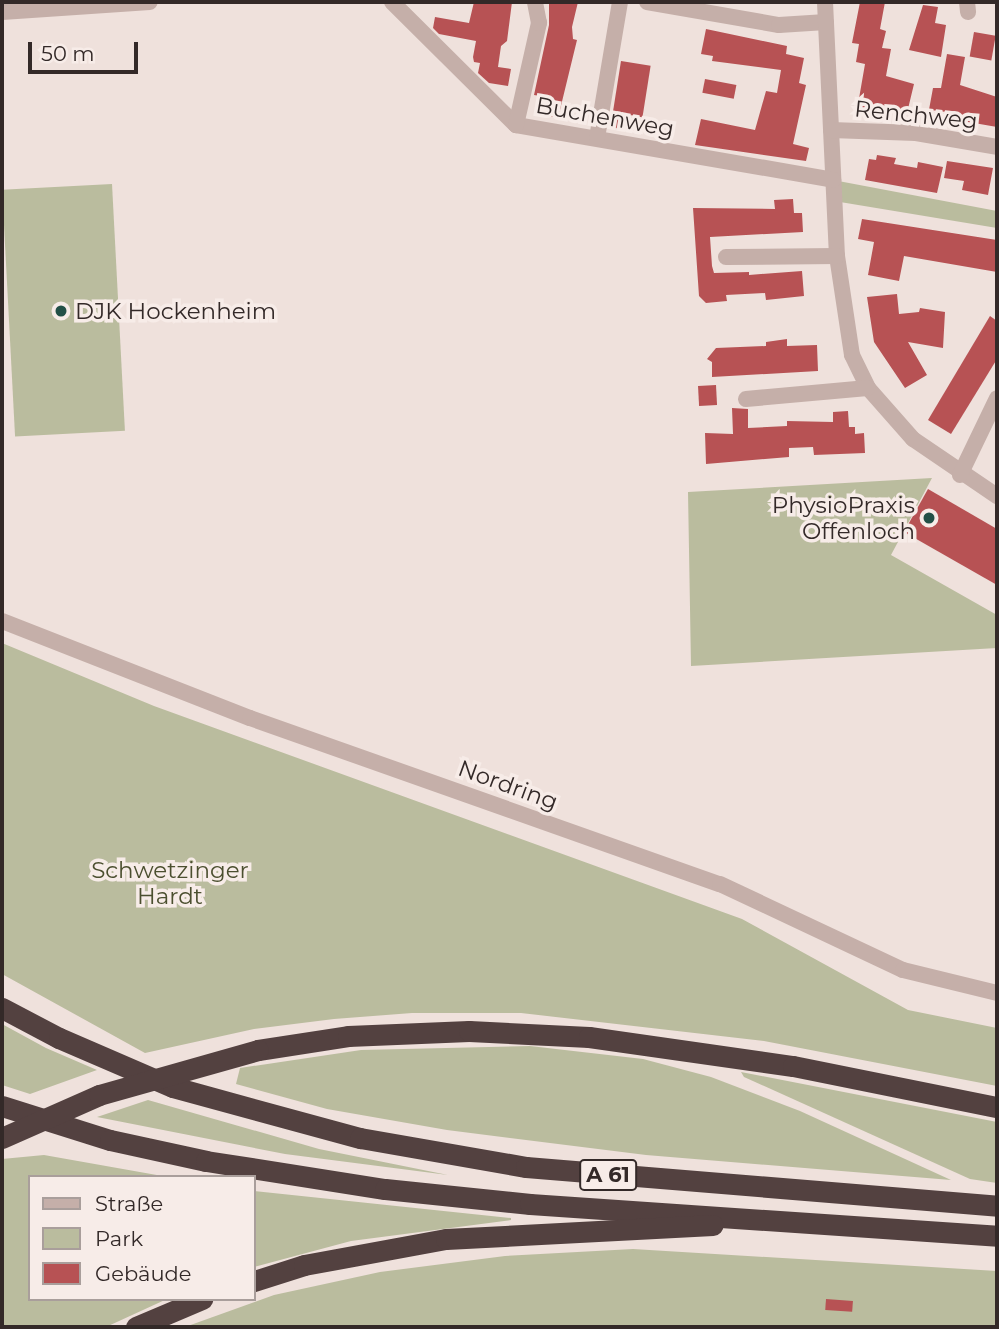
<!DOCTYPE html>
<html>
<head>
<meta charset="utf-8">
<style>
  body { margin:0 }
  #map { position:relative; width:999px; height:1329px; overflow:hidden; background:#efe1dc; font-family:Montserrat,sans-serif }
  div>[style] { position:absolute }
  [style*='--x'] { left:calc(var(--x)*1px); top:calc(var(--y)*1px); width:calc(var(--w)*1px); rotate:calc(var(--a)*1deg) }
  .green>* { inset:0; background:#babc9e; transform-origin:0 0 }
  .building>* { inset:0; background:#b75254; transform-origin:0 0 }
  .minor>* { height:16px; margin:-8px; padding:0 8px; transform-origin:8px; border-radius:8px; background:#c5afa9 }
  .highway>* { height:21px; margin:-10.5px; padding:0 10.5px; transform-origin:10.5px; border-radius:10.5px; background:#534140 }
  .highway-bridge>* { height:21px; margin:-10.5px; padding:0 10.5px; transform-origin:10.5px; border-radius:10.5px; background:#534140 }
  .dots>* { width:19px; height:19px; translate:-50% -50%; box-sizing:border-box; border:4px solid #f7ece8; border-radius:50% }
  span { translate:-50% -50%; white-space:nowrap; text-align:center; line-height:1.15; -webkit-text-stroke:7px #f7ece8; paint-order:stroke }
  .shield-label span { padding:2px 5px; background:#f7ece8; border:2px solid; border-radius:5px; -webkit-text-stroke-width:0 }
  .shield-label { font-size:21px; color:#332928; font-weight:700 }
  .street-label { font-size:23px; color:#332928 }
  .poi-label { font-size:23px; color:#332928 }
  .left { translate:0 -50%; text-align:left }
  .right { translate:-100% -50%; text-align:right }
  .park-label { font-size:23px; color:#4b4f2f }
  .frame { position:absolute; inset:0; border:4px solid #332928; pointer-events:none }
  .legend { position:absolute; left:28px; top:1175px; width:228px; height:126px; box-sizing:border-box; background:#f7ece8; border:2px solid #a99e9b; margin:0; padding:9px 12px; list-style:none; font-size:21px; color:#332928 }
  .legend li { display:flex; align-items:center; gap:14px; height:35px }
  .legend b { width:35px; border:2px solid #a99e9b }
  .scale { position:absolute; left:28px; top:42px; width:110px; height:32px; box-sizing:border-box; border:4px solid #332928; border-top:0; padding-left:9px; font-size:21px; line-height:24px; white-space:nowrap; color:#332928; -webkit-text-stroke:5px #f7ece8; paint-order:stroke }
</style>
</head>
<body>
<div id="map">
  <div class="green">
    <i style="clip-path:polygon(833px 180px,997px 211px,997px 228px,834px 201px)"></i>
    <i style="left:112px;top:184px;width:247px;height:110px;rotate:87deg"></i>
    <i style="clip-path:polygon(932px 478px,891px 555px,997px 615px,997px 648px,691px 666px,688px 492px)"></i>
    <i style="clip-path:polygon(2px 643px,154px 706px,742px 919px,908px 1010px,997px 1028px,997px 1086px,764px 1041px,521px 1013px,412px 1013px,334px 1019px,254px 1029px,145px 1053px,2px 974px)"></i>
    <i style="clip-path:polygon(2px 1024px,46px 1048px,97px 1070px,30px 1094px,2px 1085px)"></i>
    <i style="clip-path:polygon(530px 1046px,643px 1059px,711px 1077px,800px 1111px,951px 1180px,646px 1155px,447px 1130px,327px 1109px,236px 1084px,240px 1068px,361px 1050px)"></i>
    <i style="clip-path:polygon(741px 1072px,997px 1122px,997px 1183px,970px 1179px,744px 1077px)"></i>
    <i style="clip-path:polygon(148px 1100px,319px 1149px,448px 1175px,285px 1154px,97px 1117px)"></i>
    <i style="clip-path:polygon(44px 1155px,168px 1177px,30px 1177px,30px 1299px,167px 1299px,106px 1327px,2px 1327px,2px 1159px)"></i>
    <i style="clip-path:polygon(254px 1191px,511px 1218px,511px 1220px,351px 1241px,254px 1267px)"></i>
    <i style="clip-path:polygon(633px 1249px,997px 1271px,997px 1327px,185px 1327px,274px 1295px,380px 1272px,505px 1256px)"></i>
  </div>
  <div class="building">
    <i style="clip-path:polygon(474px 2px,512px 2px,507px 41px,501px 46px,498px 67px,511px 69px,508px 86px,489px 83px,478px 73px,480px 63px,474px 62px,473px 57px,476px 41px,439px 34px,433px 28px,435px 17px,469px 23px)"></i>
    <i style="clip-path:polygon(549px 2px,578px 2px,572px 27px,573px 39px,577px 40px,558px 118px,536px 113px,540px 96px,534px 95px,549px 25px)"></i>
    <i style="clip-path:polygon(860px 2px,885px 2px,880px 29px,886px 31px,882px 48px,891px 49px,886px 76px,914px 84px,907px 113px,885px 109px,880px 120px,865px 118px,867px 111px,857px 110px,865px 64px,856px 62px,859px 44px,852px 43px)"></i>
    <i style="clip-path:polygon(923px 5px,938px 7px,935px 23px,946px 25px,941px 57px,909px 50px)"></i>
    <i style="clip-path:polygon(706px 29px,787px 46px,786px 54px,804px 58px,799px 83px,806px 85px,793px 144px,809px 148px,806px 161px,695px 145px,701px 119px,755px 130px,766px 91px,777px 93px,781px 70px,712px 61px,713px 56px,701px 54px)"></i>
    <i style="left:974px;top:32px;width:22px;height:25px;rotate:10deg"></i>
    <i style="clip-path:polygon(947px 54px,965px 57px,960px 85px,997px 97px,997px 127px,928px 115px,933px 88px,941px 88px)"></i>
    <i style="left:621px;top:61px;width:30px;height:67px;rotate:9deg"></i>
    <i style="left:705px;top:79px;width:32px;height:14px;rotate:11deg"></i>
    <i style="clip-path:polygon(877px 155px,896px 158px,894px 164px,917px 168px,918px 162px,943px 167px,937px 193px,865px 180px,869px 159px,876px 160px)"></i>
    <i style="clip-path:polygon(947px 161px,993px 168px,988px 195px,962px 190px,964px 181px,944px 178px)"></i>
    <i style="clip-path:polygon(793px 199px,794px 213px,802px 213px,803px 232px,710px 237px,712px 266px,714px 273px,749px 272px,749px 275px,802px 271px,804px 296px,766px 300px,765px 293px,726px 295px,727px 301px,706px 303px,699px 296px,693px 208px,775px 209px,774px 200px)"></i>
    <i style="clip-path:polygon(862px 219px,997px 240px,997px 272px,904px 256px,899px 281px,868px 275px,874px 242px,858px 239px)"></i>
    <i style="clip-path:polygon(897px 294px,899px 314px,919px 312px,920px 308px,945px 312px,943px 348px,908px 342px,927px 375px,905px 388px,874px 342px,867px 297px)"></i>
    <i style="clip-path:polygon(990px 316px,997px 321px,997px 359px,951px 434px,928px 420px)"></i>
    <i style="clip-path:polygon(787px 339px,787px 346px,817px 345px,818px 371px,712px 377px,712px 362px,707px 359px,716px 348px,766px 346px,766px 342px)"></i>
    <i style="left:716px;top:385px;width:20px;height:18px;rotate:87deg"></i>
    <i style="clip-path:polygon(732px 408px,748px 409px,748px 428px,787px 426px,787px 421px,833px 422px,833px 412px,848px 411px,849px 427px,855px 427px,855px 434px,864px 433px,865px 453px,814px 455px,813px 447px,789px 448px,789px 457px,706px 464px,705px 433px,733px 434px)"></i>
    <i style="clip-path:polygon(928px 489px,997px 529px,997px 585px,904px 532px)"></i>
    <i style="left:826px;top:1299px;width:27px;height:11px;rotate:4deg"></i>
  </div>
  <div class="minor">
    <i style="--x:392;--y:2;--w:175;--a:44.8"></i>
    <i style="--x:647;--y:2;--w:134;--a:9.9"></i>
    <i style="--x:779;--y:25;--w:47;--a:-3.7"></i>
    <i style="--x:825;--y:2;--w:254;--a:87.3"></i>
    <i style="--x:837;--y:256;--w:100;--a:81.4"></i>
    <i style="--x:852;--y:355;--w:37;--a:64"></i>
    <i style="--x:868;--y:388;--w:68;--a:48.6"></i>
    <i style="--x:913;--y:439;--w:102;--a:34.2"></i>
    <i style="--x:967;--y:2;--w:10;--a:84"></i>
    <i style="--x:2;--y:12;--w:148;--a:-3.9"></i>
    <i style="--x:516;--y:125;--w:322;--a:9.8"></i>
    <i style="--x:516;--y:125;--w:105;--a:-77.3"></i>
    <i style="--x:539;--y:23;--w:21;--a:-101"></i>
    <i style="--x:831;--y:130;--w:85;--a:2"></i>
    <i style="--x:916;--y:133;--w:82;--a:9.8"></i>
    <i style="--x:597;--y:138;--w:138;--a:-80.4"></i>
    <i style="--x:726;--y:257;--w:111;--a:-0.5"></i>
    <i style="--x:746;--y:399;--w:122;--a:-5.2"></i>
    <i style="--x:960;--y:475;--w:85;--a:-64.3"></i>
    <i style="--x:2;--y:621;--w:266;--a:21.4"></i>
    <i style="--x:250;--y:718;--w:498;--a:19.5"></i>
    <i style="--x:720;--y:884;--w:202;--a:25.2"></i>
    <i style="--x:903;--y:970;--w:97;--a:13.7"></i>
  </div>
  <div class="highway">
    <i style="--x:2;--y:1008;--w:64;--a:27.8"></i>
    <i style="--x:59;--y:1038;--w:124;--a:23.3"></i>
    <i style="--x:173;--y:1087;--w:194;--a:15.3"></i>
    <i style="--x:360;--y:1138;--w:169;--a:9.9"></i>
    <i style="--x:526;--y:1167;--w:473;--a:4.7"></i>
    <i style="--x:258;--y:1050;--w:91;--a:-8.8"></i>
    <i style="--x:348;--y:1036;--w:121;--a:-2.4"></i>
    <i style="--x:469;--y:1031;--w:120;--a:2.9"></i>
    <i style="--x:589;--y:1037;--w:206;--a:8.1"></i>
    <i style="--x:793;--y:1066;--w:208;--a:11.4"></i>
    <i style="--x:2;--y:1106;--w:113;--a:17.5"></i>
    <i style="--x:110;--y:1140;--w:98;--a:12.3"></i>
    <i style="--x:206;--y:1161;--w:181;--a:8.9"></i>
    <i style="--x:385;--y:1189;--w:146;--a:5.9"></i>
    <i style="--x:530;--y:1204;--w:468;--a:3.9"></i>
    <i style="--x:254;--y:1281;--w:52;--a:-17.7"></i>
    <i style="--x:304;--y:1265;--w:144;--a:-10.4"></i>
    <i style="--x:446;--y:1239;--w:267;--a:-3"></i>
    <i style="--x:136;--y:1327;--w:72;--a:-23"></i>
  </div>
  <div class="highway-bridge">
    <i style="--x:2;--y:1138;--w:106;--a:-23.9"></i>
    <i style="--x:99;--y:1095;--w:165;--a:-15.8"></i>
  </div>
  <div class="dots">
    <i style="left:61px;top:311px;background:#235047"></i>
    <i style="left:929px;top:518px;background:#235047"></i>
  </div>
  <div class="shield-label">
    <span style="left:608px;top:1175px">A 61</span>
  </div>
  <div class="street-label">
    <span style="left:916px;top:115px;rotate:6deg">Renchweg</span>
    <span style="left:605px;top:117px;rotate:10deg">Buchenweg</span>
    <span style="left:508px;top:785px;rotate:20deg">Nordring</span>
  </div>
  <div class="poi-label">
    <span class="left" style="left:75px;top:311px">DJK Hockenheim</span>
    <span class="right" style="left:915px;top:518px">PhysioPraxis<br>Offenloch</span>
  </div>
  <div class="park-label">
    <span style="left:170px;top:883px">Schwetzinger<br>Hardt</span>
  </div>
  <div class="frame"></div>
  <ul class="legend">
  <li><b style="height:9px;background:#c5afa9"></b>Straße</li>
  <li><b style="height:19px;background:#babc9e"></b>Park</li>
  <li><b style="height:19px;background:#b75254"></b>Gebäude</li>
  </ul>
  <div class="scale">50 m</div>
</div>
</body>
</html>
